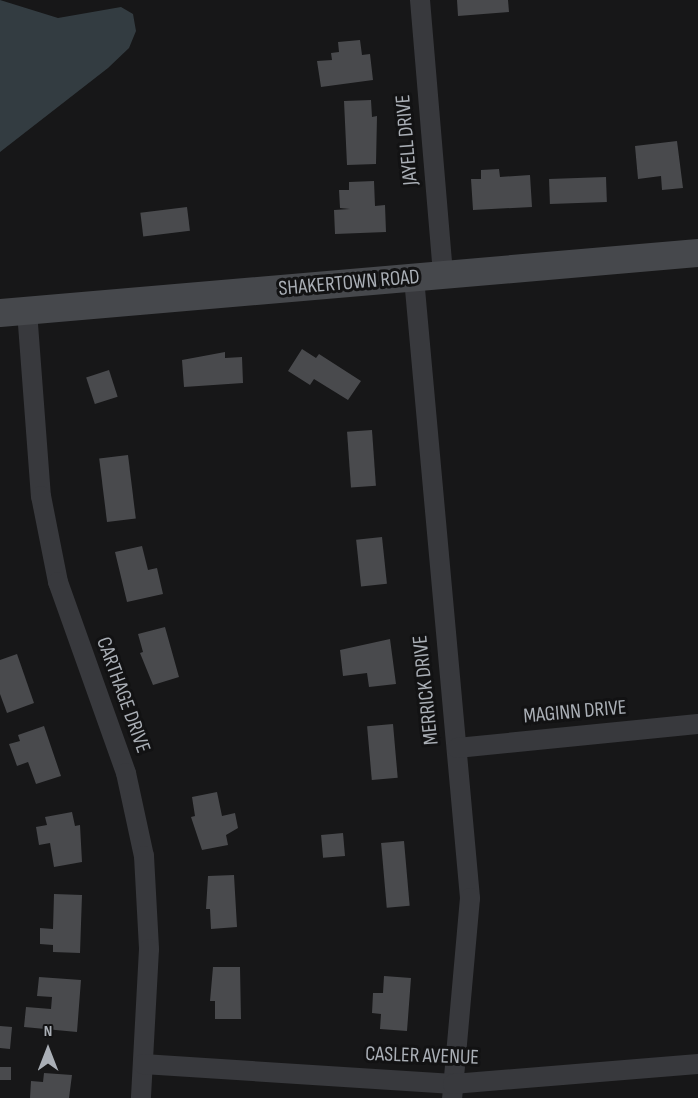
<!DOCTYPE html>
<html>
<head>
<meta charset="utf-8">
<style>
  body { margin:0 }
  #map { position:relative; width:698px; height:1098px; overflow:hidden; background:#171718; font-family:"Sofia Sans Condensed",sans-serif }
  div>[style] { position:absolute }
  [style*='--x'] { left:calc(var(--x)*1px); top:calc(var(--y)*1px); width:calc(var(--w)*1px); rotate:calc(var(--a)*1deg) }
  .water>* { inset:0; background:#333c41 }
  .building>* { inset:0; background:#494a4d; transform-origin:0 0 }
  .street>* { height:20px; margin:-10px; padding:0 10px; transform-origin:10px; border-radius:10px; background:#38393d }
  .secondary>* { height:28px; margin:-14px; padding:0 14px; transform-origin:14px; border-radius:14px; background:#46484c }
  span { translate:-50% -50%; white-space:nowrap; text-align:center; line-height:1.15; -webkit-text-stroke:6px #121213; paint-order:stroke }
  .street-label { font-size:21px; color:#aaafb6 }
  .north { position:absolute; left:18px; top:1020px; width:60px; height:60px; -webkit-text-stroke:4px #121213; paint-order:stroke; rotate:0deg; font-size:16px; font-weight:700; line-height:24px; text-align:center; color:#aaafb6 }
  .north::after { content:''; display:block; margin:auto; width:21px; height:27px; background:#aaafb6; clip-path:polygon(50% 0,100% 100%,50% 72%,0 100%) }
</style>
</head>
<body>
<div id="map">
  <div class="water">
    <i style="clip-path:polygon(0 0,58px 18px,121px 7px,133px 14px,136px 31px,129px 48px,108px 68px,0 152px)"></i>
  </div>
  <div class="building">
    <i style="clip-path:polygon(457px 0,508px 0,509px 12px,458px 16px)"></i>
    <i style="clip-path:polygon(360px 40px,362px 55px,370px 54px,373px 80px,321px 87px,317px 61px,332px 60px,331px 53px,339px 52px,338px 42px)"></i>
    <i style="clip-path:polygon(371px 100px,372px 117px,377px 116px,376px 164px,347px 165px,344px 101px)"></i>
    <i style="clip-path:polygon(677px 141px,683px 188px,662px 190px,661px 176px,638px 179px,635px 146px)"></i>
    <i style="clip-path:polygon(499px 169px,500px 177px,530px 175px,532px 207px,473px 210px,471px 179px,481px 179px,481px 170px)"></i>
    <i style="left:606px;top:177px;width:25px;height:57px;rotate:88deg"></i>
    <i style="clip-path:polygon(374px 181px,375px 206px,385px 205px,386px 232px,335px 234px,334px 210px,350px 209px,340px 208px,339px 190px,349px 190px,349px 182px)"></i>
    <i style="left:187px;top:207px;width:24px;height:47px;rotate:83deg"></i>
    <i style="clip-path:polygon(302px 349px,316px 358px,319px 354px,361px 381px,348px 400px,314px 379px,310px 385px,288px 371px)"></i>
    <i style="clip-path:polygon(225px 352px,225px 358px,242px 357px,243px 383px,184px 387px,182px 360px)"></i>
    <i style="left:109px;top:370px;width:28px;height:24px;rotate:72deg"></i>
    <i style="left:372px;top:430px;width:56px;height:25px;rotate:86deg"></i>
    <i style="left:128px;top:455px;width:64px;height:29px;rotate:83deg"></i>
    <i style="left:382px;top:537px;width:47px;height:26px;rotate:84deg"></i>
    <i style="clip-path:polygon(142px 546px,148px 570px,157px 568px,163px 594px,127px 602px,115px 552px)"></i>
    <i style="clip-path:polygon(165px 627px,179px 677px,153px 685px,140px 653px,143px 652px,138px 634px)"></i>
    <i style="clip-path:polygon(390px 639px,396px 684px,369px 687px,367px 673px,343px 676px,340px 650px)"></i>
    <i style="clip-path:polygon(17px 654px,34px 703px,7px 713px,0 694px,0 660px)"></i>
    <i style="left:393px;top:724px;width:54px;height:26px;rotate:85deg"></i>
    <i style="clip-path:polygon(44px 726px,61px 776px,36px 784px,28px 762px,17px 766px,9px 744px,20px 741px,18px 735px)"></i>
    <i style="clip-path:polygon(217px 792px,222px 816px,235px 813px,238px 828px,226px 835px,228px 845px,202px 850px,191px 817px,195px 816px,192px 797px)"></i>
    <i style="clip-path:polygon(72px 812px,75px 826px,80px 825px,82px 862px,54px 867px,50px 843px,39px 845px,36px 827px,47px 825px,45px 817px)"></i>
    <i style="left:343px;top:833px;width:23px;height:22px;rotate:85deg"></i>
    <i style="left:404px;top:841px;width:65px;height:23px;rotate:85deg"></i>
    <i style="clip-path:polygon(234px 875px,237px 927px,211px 929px,210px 909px,206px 909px,208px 876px)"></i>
    <i style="clip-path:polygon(54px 894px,82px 895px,80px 953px,53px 952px,53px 945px,40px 944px,40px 928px,53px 929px)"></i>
    <i style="clip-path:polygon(213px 967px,240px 967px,241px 1019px,215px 1019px,215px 1001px,210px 1001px)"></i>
    <i style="clip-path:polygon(384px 976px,411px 978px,407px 1031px,380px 1029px,381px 1014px,372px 1013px,373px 993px,383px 993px)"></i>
    <i style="clip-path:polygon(39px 977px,81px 980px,77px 1032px,24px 1027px,26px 1007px,51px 1009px,52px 997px,37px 996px)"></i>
    <i style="clip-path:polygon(0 1026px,12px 1027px,10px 1049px,0 1048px)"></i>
    <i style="left:0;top:1067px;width:11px;height:13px"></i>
    <i style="clip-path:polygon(44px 1073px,72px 1075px,69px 1098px,30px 1098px,31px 1081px,43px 1082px)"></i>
  </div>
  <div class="street">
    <i style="--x:420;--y:0;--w:276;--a:85.2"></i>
    <i style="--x:414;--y:278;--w:623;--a:84.84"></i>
    <i style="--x:470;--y:898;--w:201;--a:95.1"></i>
    <i style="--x:27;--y:311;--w:186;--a:85.7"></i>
    <i style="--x:41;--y:496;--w:88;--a:78.8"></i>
    <i style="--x:58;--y:582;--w:203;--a:70.4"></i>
    <i style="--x:126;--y:773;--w:85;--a:77.8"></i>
    <i style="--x:144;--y:856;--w:93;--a:86.9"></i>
    <i style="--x:149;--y:949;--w:149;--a:93.1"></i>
    <i style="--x:457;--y:748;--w:242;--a:-5.7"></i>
    <i style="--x:143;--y:1064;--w:311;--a:3.7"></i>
    <i style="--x:453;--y:1084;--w:246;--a:-4.7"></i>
  </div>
  <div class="secondary">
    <i style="--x:0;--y:313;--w:701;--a:-4.91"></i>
  </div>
  <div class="street-label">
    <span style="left:407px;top:140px;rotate:-95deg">JAYELL DRIVE</span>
    <span style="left:349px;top:283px;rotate:-5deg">SHAKERTOWN ROAD</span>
    <span style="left:426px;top:690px;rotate:-96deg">MERRICK DRIVE</span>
    <span style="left:123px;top:695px;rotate:70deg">CARTHAGE DRIVE</span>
    <span style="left:575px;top:712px;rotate:-5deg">MAGINN DRIVE</span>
    <span style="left:422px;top:1056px;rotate:2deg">CASLER AVENUE</span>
  </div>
  <div class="north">N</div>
</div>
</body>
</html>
